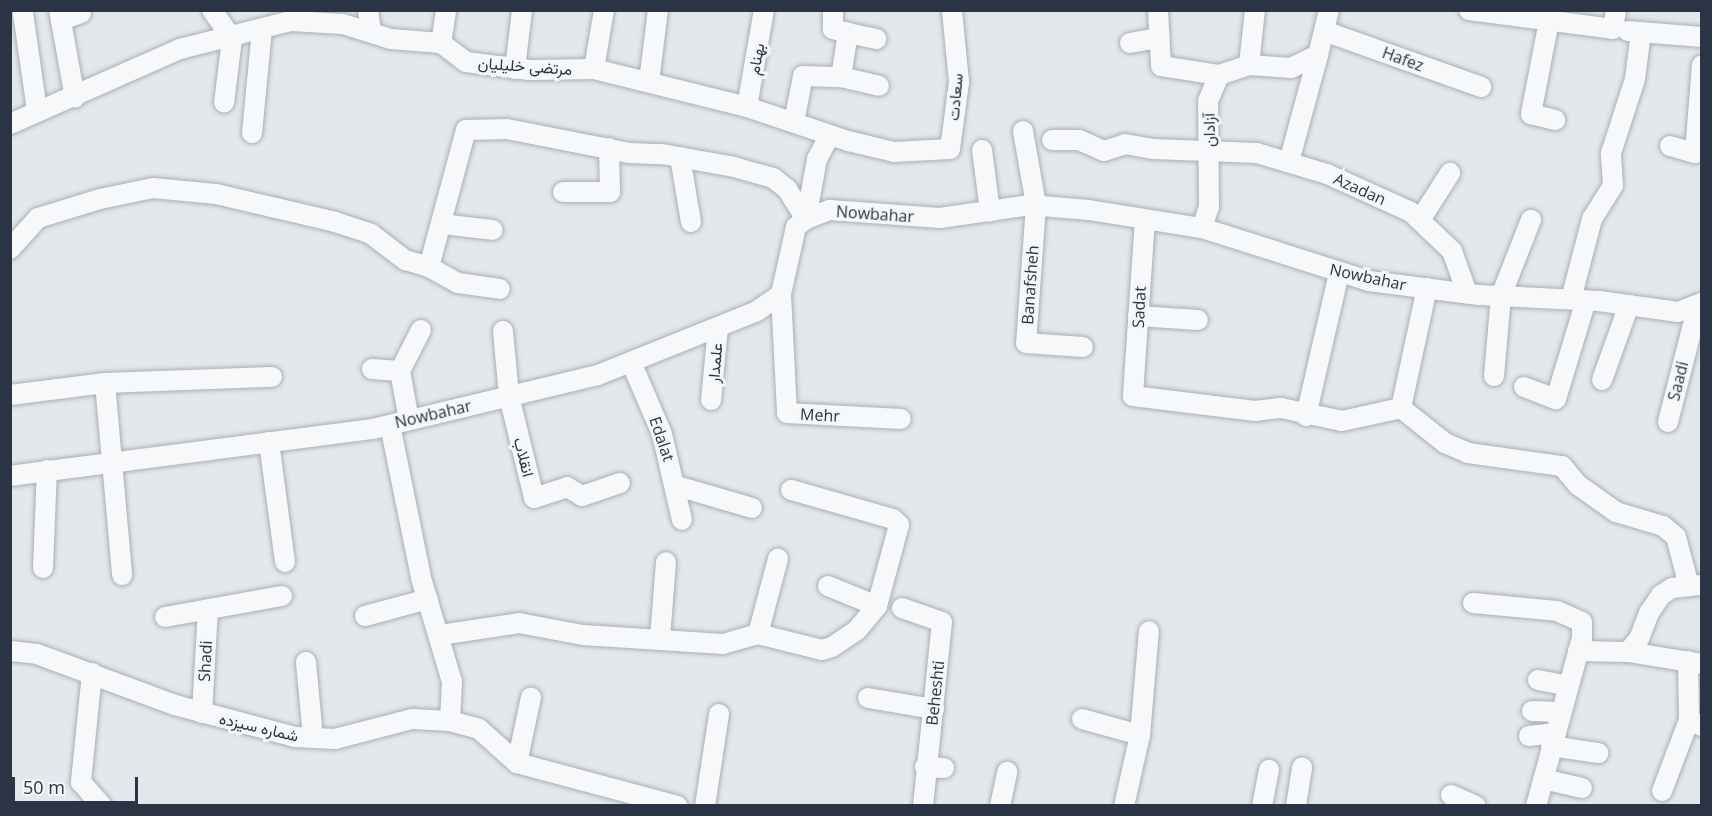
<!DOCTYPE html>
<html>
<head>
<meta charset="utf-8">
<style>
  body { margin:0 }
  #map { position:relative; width:1712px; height:816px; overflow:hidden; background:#e4e7ec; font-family:"Open Sans",Vazirmatn,sans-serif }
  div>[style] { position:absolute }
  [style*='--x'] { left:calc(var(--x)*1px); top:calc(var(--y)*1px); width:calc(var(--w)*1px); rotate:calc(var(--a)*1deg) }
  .roads { filter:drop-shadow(0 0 2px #a9aeb7) drop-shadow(0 0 2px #a9aeb7) }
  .street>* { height:20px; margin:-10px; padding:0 10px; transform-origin:10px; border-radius:10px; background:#f7f8fa }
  span { translate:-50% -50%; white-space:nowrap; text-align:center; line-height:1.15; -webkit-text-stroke:6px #f4f6f9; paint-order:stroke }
  .street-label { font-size:16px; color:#2b3445 }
  .frame { position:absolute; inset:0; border:12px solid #2b3445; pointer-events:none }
  .scale { position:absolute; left:12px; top:777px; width:126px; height:27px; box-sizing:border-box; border:3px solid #2b3445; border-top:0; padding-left:8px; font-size:18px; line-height:21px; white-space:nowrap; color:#2b3445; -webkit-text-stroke:4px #f4f6f9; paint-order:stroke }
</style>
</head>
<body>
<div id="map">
  <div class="roads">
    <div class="street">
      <i style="--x:59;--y:10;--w:89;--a:79.7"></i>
      <i style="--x:212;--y:10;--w:35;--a:55"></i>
      <i style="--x:232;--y:39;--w:64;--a:97.1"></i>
      <i style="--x:368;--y:10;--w:22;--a:82"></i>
      <i style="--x:1158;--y:10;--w:56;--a:86.9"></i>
      <i style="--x:1161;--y:66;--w:59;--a:8.8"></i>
      <i style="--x:1469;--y:10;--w:145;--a:7.5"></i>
      <i style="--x:1613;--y:29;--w:19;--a:-81"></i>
      <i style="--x:23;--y:13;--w:98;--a:81.8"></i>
      <i style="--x:61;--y:20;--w:21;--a:-19"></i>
      <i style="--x:1549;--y:21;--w:95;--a:101"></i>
      <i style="--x:1531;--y:114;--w:25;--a:14"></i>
      <i style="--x:1324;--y:31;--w:167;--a:19.6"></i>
      <i style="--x:1628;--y:31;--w:74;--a:4.6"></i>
      <i style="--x:848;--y:33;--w:29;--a:12"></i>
      <i style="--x:441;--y:43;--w:33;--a:-81"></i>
      <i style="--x:1130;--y:43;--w:29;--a:-10"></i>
      <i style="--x:1249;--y:65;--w:55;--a:-83.8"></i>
      <i style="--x:515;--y:69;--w:59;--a:-83.2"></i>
      <i style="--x:594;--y:69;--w:60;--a:-80.4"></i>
      <i style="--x:841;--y:77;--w:39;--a:13"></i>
      <i style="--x:649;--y:82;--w:73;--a:-82.9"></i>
      <i style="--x:747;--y:107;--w:98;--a:-80.1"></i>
      <i style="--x:794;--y:122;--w:47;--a:-78.9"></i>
      <i style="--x:803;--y:76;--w:38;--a:2"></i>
      <i style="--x:841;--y:77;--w:45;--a:-81"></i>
      <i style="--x:848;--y:33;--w:16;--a:-165"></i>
      <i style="--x:833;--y:29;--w:19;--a:-90"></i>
      <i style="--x:10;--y:124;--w:186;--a:-23.8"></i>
      <i style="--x:180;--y:49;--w:114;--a:-14.2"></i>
      <i style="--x:291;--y:21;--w:52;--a:3.3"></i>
      <i style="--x:343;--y:24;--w:50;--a:17.4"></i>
      <i style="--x:391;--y:39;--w:50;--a:4.6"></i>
      <i style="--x:441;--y:43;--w:31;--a:37"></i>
      <i style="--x:466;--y:62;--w:64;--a:7.2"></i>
      <i style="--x:529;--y:70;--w:65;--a:-0.9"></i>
      <i style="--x:594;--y:69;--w:158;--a:13.9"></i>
      <i style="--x:747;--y:107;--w:107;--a:18.6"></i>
      <i style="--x:848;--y:141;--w:47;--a:13.4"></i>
      <i style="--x:894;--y:152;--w:56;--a:-3.1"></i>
      <i style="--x:950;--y:149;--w:68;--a:-82.3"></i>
      <i style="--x:959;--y:82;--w:72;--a:-95.6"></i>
      <i style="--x:1023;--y:131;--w:75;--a:80"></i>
      <i style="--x:1036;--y:205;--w:138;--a:94.1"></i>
      <i style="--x:1026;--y:343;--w:57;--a:4"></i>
      <i style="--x:252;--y:133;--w:103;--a:-84.5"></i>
      <i style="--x:1052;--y:140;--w:27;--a:0"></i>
      <i style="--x:1079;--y:140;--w:27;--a:24"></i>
      <i style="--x:1104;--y:151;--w:22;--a:-18"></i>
      <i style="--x:1125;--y:144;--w:29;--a:10"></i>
      <i style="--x:1154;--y:149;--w:103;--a:2.2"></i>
      <i style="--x:1257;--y:153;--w:73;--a:16.7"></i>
      <i style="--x:1327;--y:174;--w:92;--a:24.3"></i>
      <i style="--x:1411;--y:212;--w:57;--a:43.6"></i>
      <i style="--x:1452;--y:251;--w:45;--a:70.3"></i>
      <i style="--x:1670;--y:146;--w:26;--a:16"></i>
      <i style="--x:1695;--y:153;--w:88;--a:-85.5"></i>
      <i style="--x:982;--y:150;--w:62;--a:82.5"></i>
      <i style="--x:680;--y:157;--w:66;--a:80.4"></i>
      <i style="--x:1289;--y:162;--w:111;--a:-74.8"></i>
      <i style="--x:563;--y:192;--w:47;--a:0"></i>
      <i style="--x:610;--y:192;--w:44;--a:-91.3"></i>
      <i style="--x:806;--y:219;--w:61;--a:-79.6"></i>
      <i style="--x:817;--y:159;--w:27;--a:-62"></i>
      <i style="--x:1145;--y:219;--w:177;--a:93.9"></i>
      <i style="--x:1133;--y:396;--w:123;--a:7"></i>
      <i style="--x:1255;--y:411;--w:26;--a:-7"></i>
      <i style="--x:1281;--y:408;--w:62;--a:12"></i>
      <i style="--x:1342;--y:421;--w:60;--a:-12.4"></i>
      <i style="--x:1401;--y:408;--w:56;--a:38.5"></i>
      <i style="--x:1445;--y:443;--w:25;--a:23"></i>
      <i style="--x:1468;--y:453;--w:95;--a:7.9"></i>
      <i style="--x:1562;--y:466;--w:25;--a:50"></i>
      <i style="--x:1578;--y:485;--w:47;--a:35.4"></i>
      <i style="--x:1616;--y:512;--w:49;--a:16.6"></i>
      <i style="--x:1663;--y:526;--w:17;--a:40"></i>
      <i style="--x:1676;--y:537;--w:51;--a:75.1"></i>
      <i style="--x:1420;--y:220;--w:56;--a:-57.4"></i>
      <i style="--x:442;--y:224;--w:51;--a:6.7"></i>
      <i style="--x:1202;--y:228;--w:22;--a:-72"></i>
      <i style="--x:1209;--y:207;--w:106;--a:-90.5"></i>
      <i style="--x:1208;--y:101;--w:28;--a:-67"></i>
      <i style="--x:1219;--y:75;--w:32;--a:-18"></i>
      <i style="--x:1249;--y:65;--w:42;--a:4.1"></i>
      <i style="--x:1291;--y:68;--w:30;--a:-26"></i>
      <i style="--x:1318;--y:55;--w:46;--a:-76.3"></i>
      <i style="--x:10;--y:249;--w:42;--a:-47.9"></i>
      <i style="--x:38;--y:218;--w:65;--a:-17"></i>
      <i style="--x:100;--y:199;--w:54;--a:-11.7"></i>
      <i style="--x:153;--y:188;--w:63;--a:5.4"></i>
      <i style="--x:216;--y:194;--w:122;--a:13.2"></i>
      <i style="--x:335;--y:222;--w:38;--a:18"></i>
      <i style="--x:371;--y:234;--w:43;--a:37.4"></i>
      <i style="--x:405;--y:260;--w:25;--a:16"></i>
      <i style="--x:429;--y:267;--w:142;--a:-74.9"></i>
      <i style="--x:466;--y:130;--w:41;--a:-1.4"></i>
      <i style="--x:507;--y:129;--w:124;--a:11.1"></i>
      <i style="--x:629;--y:153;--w:33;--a:2"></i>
      <i style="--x:662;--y:154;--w:73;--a:10.2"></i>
      <i style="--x:734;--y:167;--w:41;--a:15.8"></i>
      <i style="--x:773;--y:178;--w:18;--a:38"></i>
      <i style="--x:787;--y:189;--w:36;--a:58"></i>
      <i style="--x:429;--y:267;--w:33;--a:29"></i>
      <i style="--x:458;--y:283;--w:42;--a:8.1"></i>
      <i style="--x:781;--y:294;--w:119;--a:87.1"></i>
      <i style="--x:787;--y:413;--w:114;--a:3"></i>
      <i style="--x:1571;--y:299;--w:83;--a:-75.3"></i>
      <i style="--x:1592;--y:219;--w:40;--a:-58"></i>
      <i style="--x:1613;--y:185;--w:32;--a:-94"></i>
      <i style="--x:1611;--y:153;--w:78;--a:-72"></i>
      <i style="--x:1635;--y:79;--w:47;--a:-82.7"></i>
      <i style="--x:1138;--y:316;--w:60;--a:3.8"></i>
      <i style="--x:503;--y:331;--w:65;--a:84.7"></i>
      <i style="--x:509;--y:396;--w:105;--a:76.2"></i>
      <i style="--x:534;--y:498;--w:35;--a:-18"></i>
      <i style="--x:567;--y:487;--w:17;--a:31"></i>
      <i style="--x:582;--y:496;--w:40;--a:-18.9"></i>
      <i style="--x:631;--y:362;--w:78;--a:66.7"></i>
      <i style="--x:662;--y:434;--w:88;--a:76.9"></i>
      <i style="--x:372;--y:369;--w:28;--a:4"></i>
      <i style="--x:1494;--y:376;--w:80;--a:-85"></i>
      <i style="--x:1501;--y:296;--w:82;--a:-68.5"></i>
      <i style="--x:1602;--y:380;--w:80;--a:-70.2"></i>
      <i style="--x:105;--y:383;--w:193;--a:84.9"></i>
      <i style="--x:1524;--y:387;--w:34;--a:21"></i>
      <i style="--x:1556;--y:399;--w:103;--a:-73.1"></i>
      <i style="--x:10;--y:395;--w:96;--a:-7.2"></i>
      <i style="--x:105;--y:383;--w:167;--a:-2.1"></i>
      <i style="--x:711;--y:400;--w:73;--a:-84.5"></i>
      <i style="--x:1401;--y:408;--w:123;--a:-77.8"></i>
      <i style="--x:1306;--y:416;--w:147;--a:-77"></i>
      <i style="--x:409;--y:420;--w:50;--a:-100.4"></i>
      <i style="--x:400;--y:371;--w:46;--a:-62.9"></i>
      <i style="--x:1668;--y:422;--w:121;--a:-75.6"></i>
      <i style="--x:390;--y:425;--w:156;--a:78.5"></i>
      <i style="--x:421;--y:578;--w:109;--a:73.4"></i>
      <i style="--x:452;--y:682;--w:39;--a:93"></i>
      <i style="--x:269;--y:442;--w:121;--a:82.4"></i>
      <i style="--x:10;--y:476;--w:366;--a:-7.4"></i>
      <i style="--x:373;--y:429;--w:231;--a:-13.5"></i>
      <i style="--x:598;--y:375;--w:171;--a:-21.9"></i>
      <i style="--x:757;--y:311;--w:29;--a:-35"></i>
      <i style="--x:781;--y:294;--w:69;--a:-77.4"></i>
      <i style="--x:796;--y:227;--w:13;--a:-39"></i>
      <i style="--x:806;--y:219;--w:26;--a:-21"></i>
      <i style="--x:830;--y:210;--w:110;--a:4.2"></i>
      <i style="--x:940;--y:218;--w:91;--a:-8.2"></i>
      <i style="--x:1030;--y:205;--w:59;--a:4.8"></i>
      <i style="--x:1089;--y:210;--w:114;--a:9.1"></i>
      <i style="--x:1202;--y:228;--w:175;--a:17.6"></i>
      <i style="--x:1369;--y:281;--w:111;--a:7.3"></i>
      <i style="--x:1479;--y:295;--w:120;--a:2.9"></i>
      <i style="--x:1599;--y:301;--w:80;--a:7.9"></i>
      <i style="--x:1678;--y:312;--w:26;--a:-21"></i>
      <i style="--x:677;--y:486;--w:78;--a:16.3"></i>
      <i style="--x:43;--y:568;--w:98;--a:-87.7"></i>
      <i style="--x:828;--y:586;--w:53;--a:22.2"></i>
      <i style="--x:1473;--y:603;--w:84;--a:5.4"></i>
      <i style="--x:1557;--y:611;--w:27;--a:24"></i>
      <i style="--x:1582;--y:622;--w:16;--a:90"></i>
      <i style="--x:1582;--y:638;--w:174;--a:105.3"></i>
      <i style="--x:902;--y:608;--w:42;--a:19.3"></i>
      <i style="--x:942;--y:622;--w:185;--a:95.9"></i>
      <i style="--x:365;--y:616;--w:65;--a:-15.1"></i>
      <i style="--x:165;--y:617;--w:119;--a:-10.2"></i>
      <i style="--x:758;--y:634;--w:78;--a:-75.1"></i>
      <i style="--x:440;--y:635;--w:80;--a:-8.6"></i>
      <i style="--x:519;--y:623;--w:65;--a:10.6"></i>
      <i style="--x:583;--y:635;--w:140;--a:3.7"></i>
      <i style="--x:723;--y:644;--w:36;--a:-16"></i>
      <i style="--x:758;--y:634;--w:66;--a:14"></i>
      <i style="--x:822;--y:650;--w:10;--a:-17"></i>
      <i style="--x:832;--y:647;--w:30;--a:-34"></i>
      <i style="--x:857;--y:630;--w:31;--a:-50"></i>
      <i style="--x:877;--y:606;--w:84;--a:-74.8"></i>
      <i style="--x:899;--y:525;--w:8;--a:-135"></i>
      <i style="--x:893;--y:519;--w:106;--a:-164.1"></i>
      <i style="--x:660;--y:638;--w:76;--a:-85.5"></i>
      <i style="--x:10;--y:651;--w:27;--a:6"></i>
      <i style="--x:37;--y:654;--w:147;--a:20.3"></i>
      <i style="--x:175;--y:705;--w:124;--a:14.9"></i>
      <i style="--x:295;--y:737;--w:40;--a:2.9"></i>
      <i style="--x:335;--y:739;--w:80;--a:-14.6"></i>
      <i style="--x:412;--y:719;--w:38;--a:3"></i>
      <i style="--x:450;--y:721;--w:30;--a:15"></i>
      <i style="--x:479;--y:729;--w:51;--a:41.8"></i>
      <i style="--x:517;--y:763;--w:166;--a:15"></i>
      <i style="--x:1578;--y:651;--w:50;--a:1.1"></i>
      <i style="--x:1628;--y:652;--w:17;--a:-50"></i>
      <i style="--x:1639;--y:639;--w:28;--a:-69"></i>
      <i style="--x:1649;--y:613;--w:22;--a:-56"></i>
      <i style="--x:1661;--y:595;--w:13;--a:-32"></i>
      <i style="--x:1672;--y:588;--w:30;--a:-6"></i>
      <i style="--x:1628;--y:652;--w:75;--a:9.2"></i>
      <i style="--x:1688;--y:661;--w:59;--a:89"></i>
      <i style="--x:1689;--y:720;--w:14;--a:25"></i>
      <i style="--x:306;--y:662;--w:76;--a:84.7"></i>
      <i style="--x:92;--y:673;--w:110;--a:95.8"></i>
      <i style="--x:81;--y:782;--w:32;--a:49"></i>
      <i style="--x:1538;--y:680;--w:31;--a:11"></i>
      <i style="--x:868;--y:698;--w:67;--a:9.5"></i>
      <i style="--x:1532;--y:711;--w:29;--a:2"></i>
      <i style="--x:202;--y:713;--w:104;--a:-86.7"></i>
      <i style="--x:1082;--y:719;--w:60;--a:15.4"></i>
      <i style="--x:1529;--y:736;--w:26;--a:-7"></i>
      <i style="--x:1551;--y:746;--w:48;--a:8.5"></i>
      <i style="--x:517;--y:763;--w:67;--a:-78"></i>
      <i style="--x:925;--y:767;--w:19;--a:3"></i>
      <i style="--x:1543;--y:779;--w:40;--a:13"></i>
      <i style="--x:1662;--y:791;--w:76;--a:-69.2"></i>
      <i style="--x:1451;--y:795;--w:27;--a:24"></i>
      <i style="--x:705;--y:806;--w:93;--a:-81.3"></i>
      <i style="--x:1000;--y:806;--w:35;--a:-78"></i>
      <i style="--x:1124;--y:806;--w:73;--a:-77.3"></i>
      <i style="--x:1140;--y:735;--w:104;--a:-85.1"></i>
      <i style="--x:1262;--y:806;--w:37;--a:-79"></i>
      <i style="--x:1296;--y:806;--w:39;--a:-81"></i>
    </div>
  </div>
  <div class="street-label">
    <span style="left:756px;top:59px;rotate:-80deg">بهنام</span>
    <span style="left:1403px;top:59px;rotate:20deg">Hafez</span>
    <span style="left:525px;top:66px;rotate:4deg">مرتضی خلیلیان</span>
    <span style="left:955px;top:97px;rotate:-85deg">سعادت</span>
    <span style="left:1209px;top:130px;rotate:-91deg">آزادان</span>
    <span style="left:1360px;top:189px;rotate:24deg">Azadan</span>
    <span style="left:875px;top:214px;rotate:4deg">Nowbahar</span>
    <span style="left:1368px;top:277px;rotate:12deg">Nowbahar</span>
    <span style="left:1030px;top:285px;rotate:-86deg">Banafsheh</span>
    <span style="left:1139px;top:307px;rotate:-87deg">Sadat</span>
    <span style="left:715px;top:363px;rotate:-85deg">علمدار</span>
    <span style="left:1678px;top:381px;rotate:-76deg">Saadi</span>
    <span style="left:433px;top:414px;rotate:-13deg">Nowbahar</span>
    <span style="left:820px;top:415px;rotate:3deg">Mehr</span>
    <span style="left:662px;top:439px;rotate:71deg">Edalat</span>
    <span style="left:524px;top:457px;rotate:76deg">انقلاب</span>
    <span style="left:205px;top:661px;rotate:-87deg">Shadi</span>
    <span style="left:935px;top:693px;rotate:-84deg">Beheshti</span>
    <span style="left:259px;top:727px;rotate:13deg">شماره سیزده</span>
  </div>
  <div class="frame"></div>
  <div class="scale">50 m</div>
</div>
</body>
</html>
